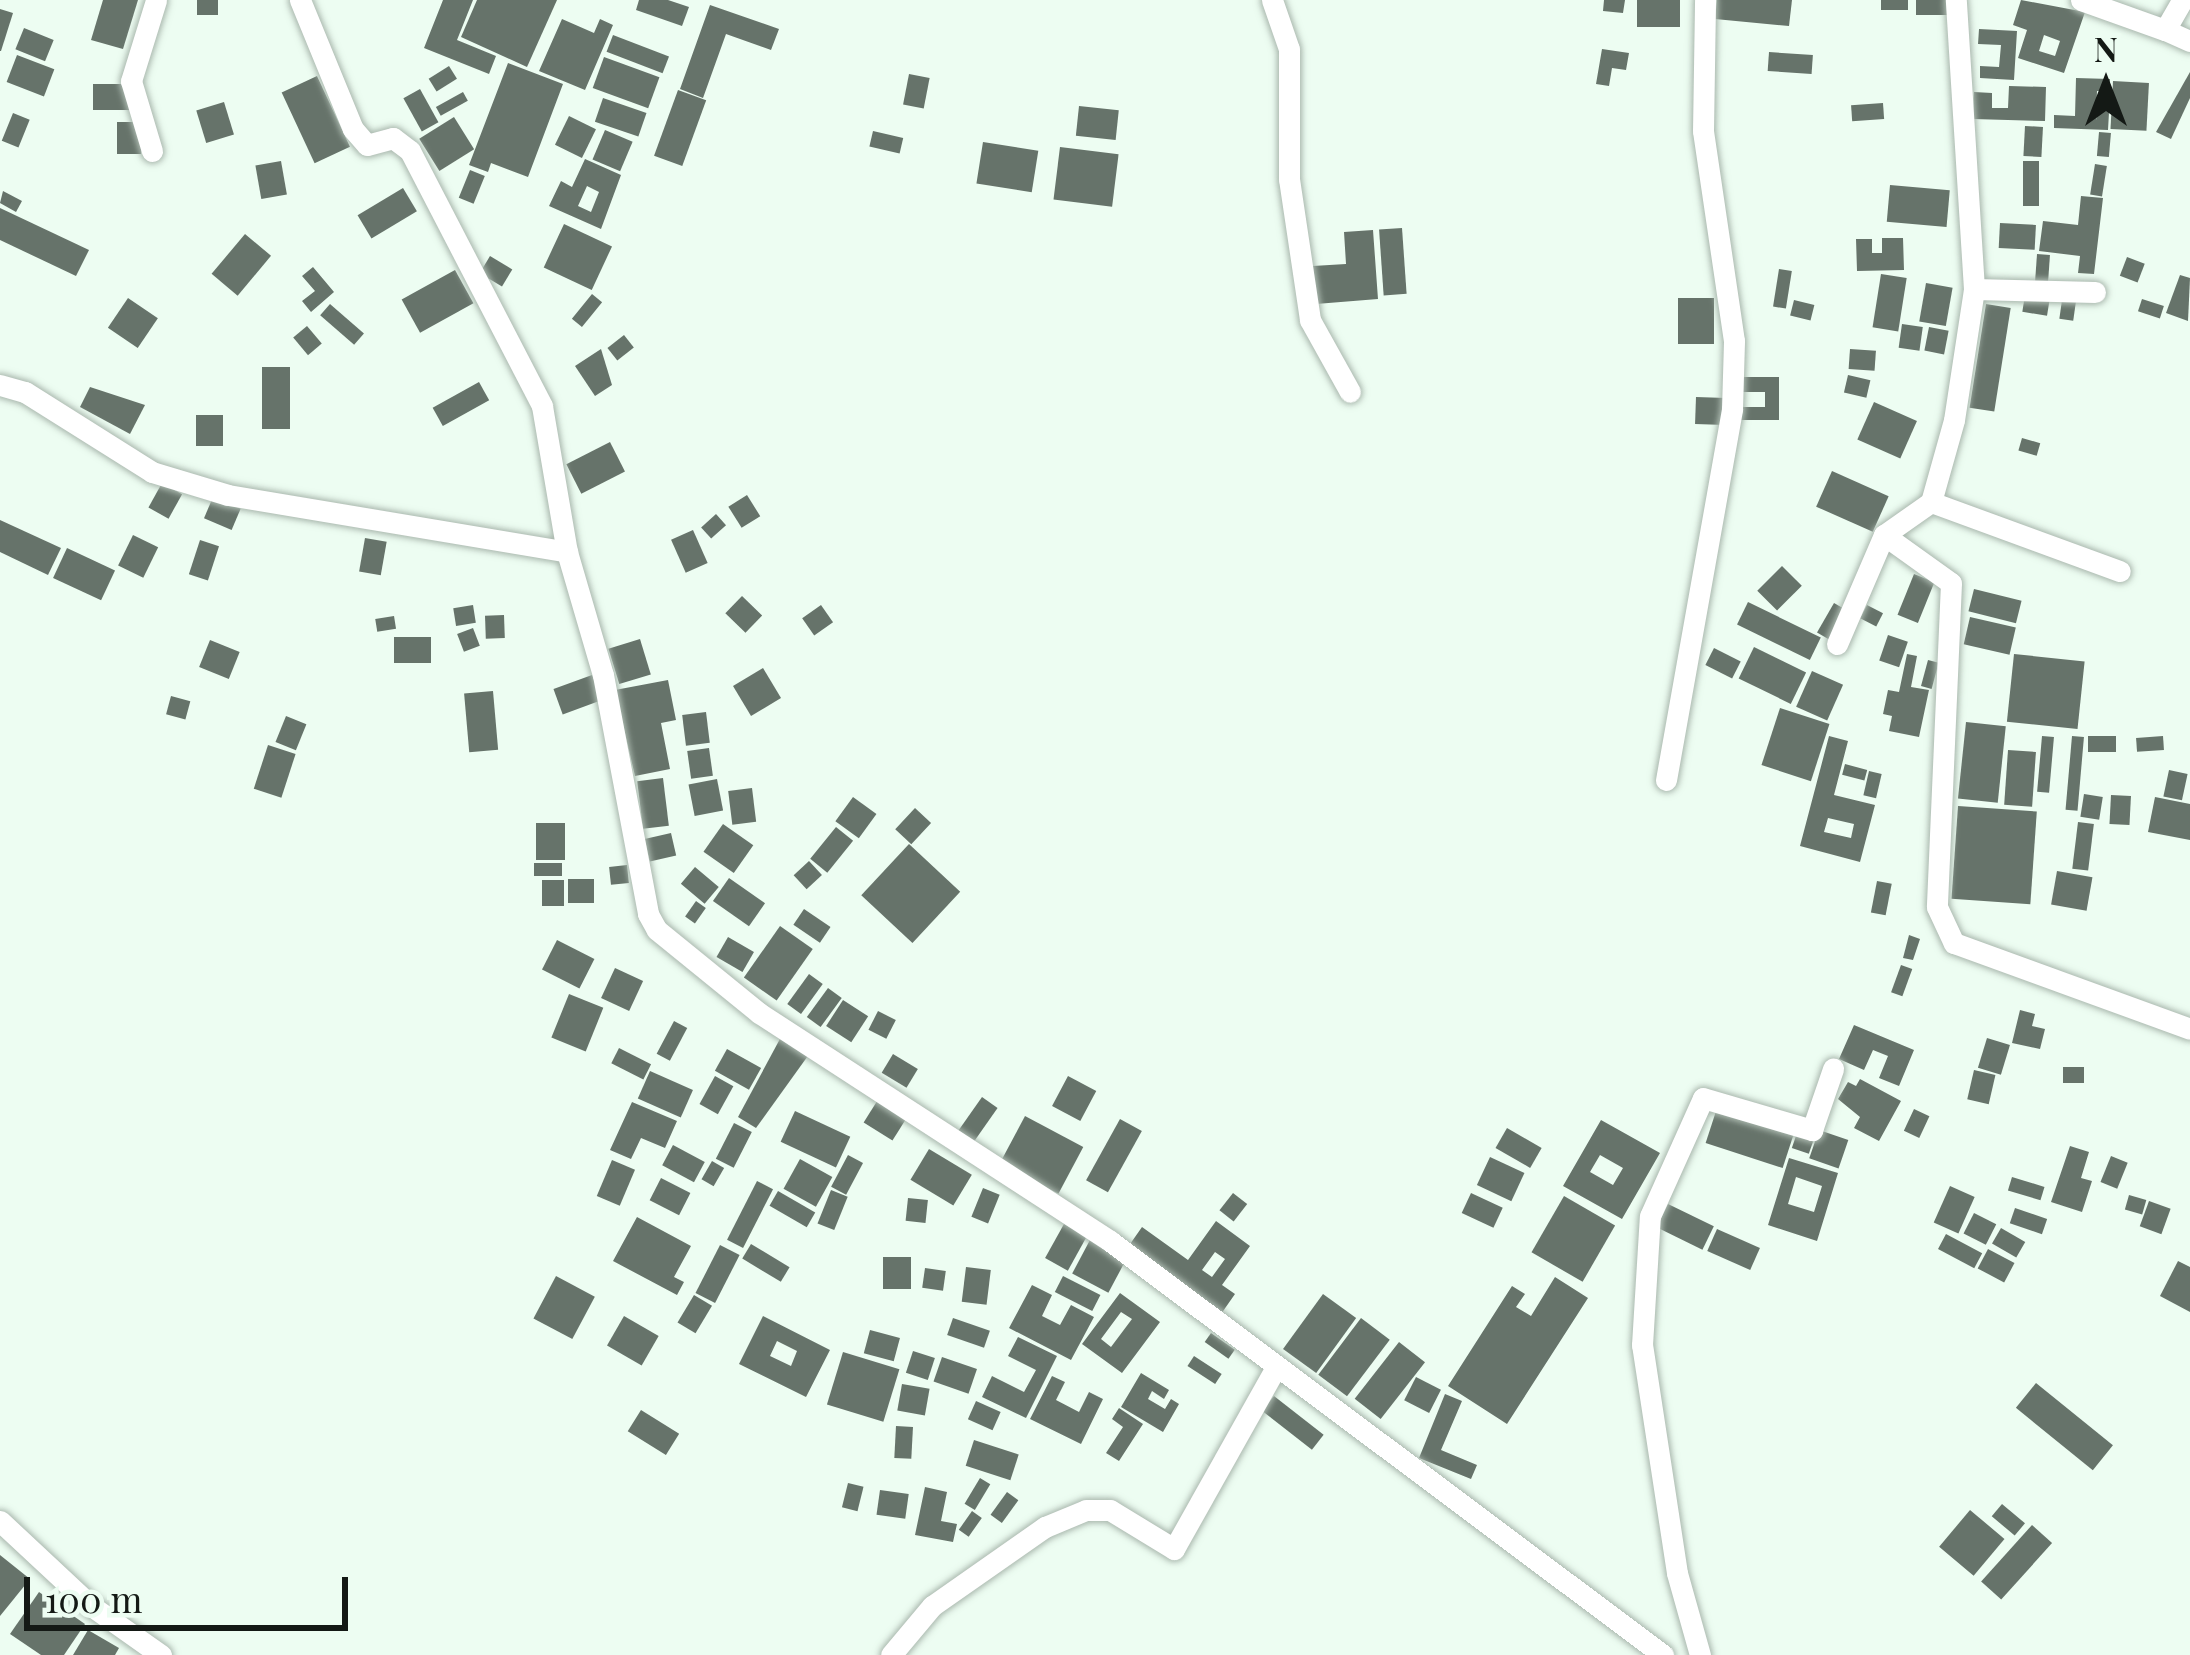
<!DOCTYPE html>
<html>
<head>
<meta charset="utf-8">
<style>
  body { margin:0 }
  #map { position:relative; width:2190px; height:1655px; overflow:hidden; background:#edfdf2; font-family:"Playfair Display",serif }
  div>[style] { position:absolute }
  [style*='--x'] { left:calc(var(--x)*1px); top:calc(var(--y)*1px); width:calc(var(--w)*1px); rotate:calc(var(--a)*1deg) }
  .building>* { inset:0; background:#66736a; transform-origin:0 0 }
  .roads { filter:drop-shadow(0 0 3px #aab8ae) drop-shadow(0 0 3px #aab8ae) }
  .street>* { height:21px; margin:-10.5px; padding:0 10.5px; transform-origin:10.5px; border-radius:10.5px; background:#fff }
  span { translate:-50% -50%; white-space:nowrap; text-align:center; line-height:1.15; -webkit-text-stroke:10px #edfdf2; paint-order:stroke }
  .north { position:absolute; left:2046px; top:24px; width:120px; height:120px; -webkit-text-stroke:9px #edfdf2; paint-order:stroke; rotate:0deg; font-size:33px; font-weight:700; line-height:48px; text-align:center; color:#141915 }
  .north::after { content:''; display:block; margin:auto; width:42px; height:54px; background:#141915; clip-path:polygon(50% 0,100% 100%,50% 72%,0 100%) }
  .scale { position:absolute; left:24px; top:1577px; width:324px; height:54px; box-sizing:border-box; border:6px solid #141915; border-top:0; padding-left:15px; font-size:36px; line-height:42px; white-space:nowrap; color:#141915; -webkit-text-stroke:9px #edfdf2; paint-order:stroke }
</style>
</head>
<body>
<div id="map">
  <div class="building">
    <i style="clip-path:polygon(103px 0,138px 0,123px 49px,91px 40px)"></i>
    <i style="left:197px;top:0;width:21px;height:15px"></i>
    <i style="clip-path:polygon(443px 0,473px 0,457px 40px,496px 56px,489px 74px,424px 48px)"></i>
    <i style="clip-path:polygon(477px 0,557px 0,527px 67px,461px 37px)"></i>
    <i style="clip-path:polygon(639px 0,668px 0,689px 7px,682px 26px,636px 10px)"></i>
    <i style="clip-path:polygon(1604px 0,1625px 0,1623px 13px,1603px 11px)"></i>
    <i style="left:1637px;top:0;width:43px;height:27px"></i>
    <i style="clip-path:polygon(1717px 0,1792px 0,1789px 26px,1715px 19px)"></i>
    <i style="left:1881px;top:0;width:27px;height:10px"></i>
    <i style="left:1916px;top:0;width:35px;height:15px"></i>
    <i style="clip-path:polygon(evenodd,2021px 0,2085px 12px,2064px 73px,2018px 58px,2027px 30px,2013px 25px,2021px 0,2044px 35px,2060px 41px,2055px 56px,2039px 51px,2044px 35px)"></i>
    <i style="clip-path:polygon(710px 5px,779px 29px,771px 50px,726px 34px,703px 98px,680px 89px)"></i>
    <i style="clip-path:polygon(0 9px,13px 13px,1px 51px,0 51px)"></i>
    <i style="clip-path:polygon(562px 19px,594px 33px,600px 19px,613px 25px,585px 90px,539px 71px)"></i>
    <i style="left:24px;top:28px;width:32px;height:23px;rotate:22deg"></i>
    <i style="clip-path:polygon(1979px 29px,2017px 31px,2014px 80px,1980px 78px,1980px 66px,1999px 67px,2001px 45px,1978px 44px)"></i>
    <i style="left:613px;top:35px;width:60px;height:18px;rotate:21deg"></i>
    <i style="clip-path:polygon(1602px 49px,1629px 53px,1626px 70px,1612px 68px,1609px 86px,1596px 84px)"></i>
    <i style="left:1769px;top:52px;width:44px;height:19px;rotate:4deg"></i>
    <i style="left:17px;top:55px;width:40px;height:29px;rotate:21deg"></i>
    <i style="left:604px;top:57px;width:59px;height:33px;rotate:20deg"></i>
    <i style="clip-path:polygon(508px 63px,563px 84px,528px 177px,491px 163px,488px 172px,469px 165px)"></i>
    <i style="left:449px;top:66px;width:15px;height:24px;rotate:58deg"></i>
    <i style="clip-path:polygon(2190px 72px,2190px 98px,2171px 139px,2156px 132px)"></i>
    <i style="left:909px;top:74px;width:21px;height:31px;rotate:11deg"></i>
    <i style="left:317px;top:76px;width:78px;height:39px;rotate:65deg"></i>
    <i style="clip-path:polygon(2076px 78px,2110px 79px,2109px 91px,2097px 91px,2096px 120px,2100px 94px,2110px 95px,2108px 130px,2054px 128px,2054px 115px,2075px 116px)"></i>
    <i style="left:2113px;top:81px;width:36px;height:48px;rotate:3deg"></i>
    <i style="left:93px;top:84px;width:36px;height:26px"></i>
    <i style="clip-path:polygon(2009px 86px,2046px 87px,2045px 121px,1973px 119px,1974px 92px,1992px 93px,1992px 108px,2008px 108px)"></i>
    <i style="left:420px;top:89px;width:38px;height:19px;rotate:61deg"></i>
    <i style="left:678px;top:90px;width:30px;height:70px;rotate:20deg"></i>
    <i style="left:463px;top:92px;width:10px;height:31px;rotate:61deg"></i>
    <i style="left:603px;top:98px;width:46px;height:25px;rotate:19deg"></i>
    <i style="left:224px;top:102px;width:34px;height:29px;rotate:73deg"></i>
    <i style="left:1883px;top:103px;width:16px;height:32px;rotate:86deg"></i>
    <i style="left:1079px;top:106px;width:40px;height:30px;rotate:6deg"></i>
    <i style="left:13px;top:113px;width:18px;height:30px;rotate:22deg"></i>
    <i style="left:569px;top:116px;width:30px;height:32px;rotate:26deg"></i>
    <i style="left:454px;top:117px;width:38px;height:41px;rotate:58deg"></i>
    <i style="left:117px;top:122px;width:24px;height:32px"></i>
    <i style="left:2025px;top:126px;width:18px;height:30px;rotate:3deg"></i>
    <i style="left:605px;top:130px;width:30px;height:32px;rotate:23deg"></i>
    <i style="left:873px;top:131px;width:31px;height:16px;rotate:13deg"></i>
    <i style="left:2099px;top:132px;width:12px;height:24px;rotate:5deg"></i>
    <i style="left:983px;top:142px;width:56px;height:42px;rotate:9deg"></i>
    <i style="left:1060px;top:147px;width:59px;height:53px;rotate:7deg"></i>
    <i style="clip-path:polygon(evenodd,585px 159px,621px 175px,601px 229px,549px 206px,561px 181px,572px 187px,585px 159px,587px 186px,599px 192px,591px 212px,578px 206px,587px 186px)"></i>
    <i style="left:281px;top:161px;width:34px;height:26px;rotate:80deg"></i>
    <i style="left:2023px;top:161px;width:16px;height:45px"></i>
    <i style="left:2095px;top:164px;width:12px;height:31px;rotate:9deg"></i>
    <i style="left:470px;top:170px;width:16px;height:30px;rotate:22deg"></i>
    <i style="left:1890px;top:185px;width:60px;height:37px;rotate:5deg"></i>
    <i style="left:403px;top:188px;width:27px;height:53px;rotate:59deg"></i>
    <i style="clip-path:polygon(3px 191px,22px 201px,16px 212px,0 203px)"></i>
    <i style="clip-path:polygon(2081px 196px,2103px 198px,2094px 274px,2078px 273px,2080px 256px,2039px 251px,2043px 221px,2078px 225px)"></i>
    <i style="clip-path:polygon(0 208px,89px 250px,76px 276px,0 240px)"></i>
    <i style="left:2000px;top:223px;width:36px;height:25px;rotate:3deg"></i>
    <i style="left:564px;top:224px;width:53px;height:48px;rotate:25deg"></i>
    <i style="left:1402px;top:228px;width:66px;height:23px;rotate:86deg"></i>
    <i style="clip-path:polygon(1373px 230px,1378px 299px,1316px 304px,1313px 266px,1346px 264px,1344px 232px)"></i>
    <i style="left:245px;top:234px;width:34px;height:52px;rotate:40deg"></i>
    <i style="clip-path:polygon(1882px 238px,1903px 238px,1904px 270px,1857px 271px,1856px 239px,1872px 239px,1872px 253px,1882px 253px)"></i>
    <i style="left:2037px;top:254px;width:13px;height:28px;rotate:4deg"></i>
    <i style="left:490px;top:256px;width:26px;height:20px;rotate:31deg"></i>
    <i style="left:2127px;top:257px;width:19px;height:20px;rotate:21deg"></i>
    <i style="clip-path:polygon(313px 267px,334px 292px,311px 312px,302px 301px,315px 291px,302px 276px)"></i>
    <i style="left:1779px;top:269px;width:13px;height:38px;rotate:9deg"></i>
    <i style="left:455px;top:270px;width:38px;height:61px;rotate:61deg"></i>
    <i style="left:1881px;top:274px;width:26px;height:54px;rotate:9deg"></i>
    <i style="clip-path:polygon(2180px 275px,2190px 278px,2188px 321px,2166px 313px)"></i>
    <i style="left:1926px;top:283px;width:27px;height:39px;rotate:10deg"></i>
    <i style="left:592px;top:294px;width:13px;height:32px;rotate:39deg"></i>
    <i style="left:2025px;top:295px;width:25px;height:17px;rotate:9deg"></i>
    <i style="left:128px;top:298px;width:36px;height:36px;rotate:34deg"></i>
    <i style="left:1678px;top:298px;width:36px;height:46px"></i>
    <i style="left:2142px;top:299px;width:23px;height:13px;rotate:18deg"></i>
    <i style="left:1794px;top:300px;width:21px;height:16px;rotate:14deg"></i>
    <i style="left:2062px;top:300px;width:14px;height:19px;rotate:8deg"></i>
    <i style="left:330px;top:304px;width:45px;height:15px;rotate:41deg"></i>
    <i style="left:1986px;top:304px;width:25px;height:105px;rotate:9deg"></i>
    <i style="left:1902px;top:324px;width:21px;height:24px;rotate:8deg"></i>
    <i style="left:307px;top:326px;width:23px;height:18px;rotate:50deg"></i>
    <i style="left:1929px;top:327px;width:20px;height:24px;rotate:11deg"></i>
    <i style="left:624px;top:335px;width:16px;height:21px;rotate:52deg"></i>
    <i style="clip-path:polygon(601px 349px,612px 385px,595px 396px,575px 366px)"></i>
    <i style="left:1850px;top:349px;width:26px;height:20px;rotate:4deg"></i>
    <i style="left:262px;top:367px;width:28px;height:62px"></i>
    <i style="left:1848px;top:375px;width:23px;height:18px;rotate:13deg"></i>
    <i style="clip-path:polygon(1740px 377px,1779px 377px,1779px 420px,1737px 420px,1737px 407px,1765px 407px,1765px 392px,1740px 392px)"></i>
    <i style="left:479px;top:382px;width:21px;height:53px;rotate:61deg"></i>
    <i style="clip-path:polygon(90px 387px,145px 405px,130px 434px,80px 407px)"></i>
    <i style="left:1696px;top:397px;width:30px;height:27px;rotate:2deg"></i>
    <i style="left:1874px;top:402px;width:47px;height:41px;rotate:24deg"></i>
    <i style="left:196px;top:415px;width:27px;height:31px"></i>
    <i style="left:2022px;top:438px;width:19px;height:13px;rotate:16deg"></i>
    <i style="left:610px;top:442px;width:33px;height:49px;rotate:63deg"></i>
    <i style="left:1832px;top:471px;width:62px;height:39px;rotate:24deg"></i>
    <i style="left:162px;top:483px;width:23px;height:28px;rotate:29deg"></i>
    <i style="left:747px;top:495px;width:25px;height:22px;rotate:58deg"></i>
    <i style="left:213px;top:497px;width:30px;height:23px;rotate:23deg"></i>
    <i style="left:716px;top:514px;width:15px;height:20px;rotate:48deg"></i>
    <i style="clip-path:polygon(0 520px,61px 548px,48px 575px,0 552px)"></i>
    <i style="left:693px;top:530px;width:36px;height:24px;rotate:66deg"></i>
    <i style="left:133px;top:535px;width:28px;height:34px;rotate:26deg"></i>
    <i style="left:365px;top:538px;width:22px;height:34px;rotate:10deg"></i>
    <i style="left:200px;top:540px;width:20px;height:36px;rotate:18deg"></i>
    <i style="left:67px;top:548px;width:53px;height:33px;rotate:25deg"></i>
    <i style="left:1782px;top:566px;width:28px;height:35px;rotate:45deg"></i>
    <i style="left:1914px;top:574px;width:22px;height:44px;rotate:22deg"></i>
    <i style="left:1974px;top:589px;width:49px;height:23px;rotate:14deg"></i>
    <i style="left:742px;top:596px;width:28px;height:24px;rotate:44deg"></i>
    <i style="left:1748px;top:602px;width:81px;height:25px;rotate:26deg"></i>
    <i style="left:1834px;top:603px;width:16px;height:34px;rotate:30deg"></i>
    <i style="left:473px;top:605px;width:18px;height:20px;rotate:81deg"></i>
    <i style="left:821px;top:605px;width:21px;height:23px;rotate:55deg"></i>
    <i style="left:1867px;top:605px;width:18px;height:15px;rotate:27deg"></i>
    <i style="left:504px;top:615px;width:23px;height:19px;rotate:88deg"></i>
    <i style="left:394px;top:616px;width:13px;height:19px;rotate:81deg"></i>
    <i style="left:1970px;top:617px;width:47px;height:28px;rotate:13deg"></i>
    <i style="left:473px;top:628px;width:19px;height:17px;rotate:69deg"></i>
    <i style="left:1888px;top:635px;width:21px;height:27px;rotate:19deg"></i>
    <i style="left:394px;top:637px;width:37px;height:26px"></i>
    <i style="left:640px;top:639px;width:37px;height:33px;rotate:73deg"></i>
    <i style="left:210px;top:640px;width:32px;height:29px;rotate:22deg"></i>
    <i style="left:1754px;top:647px;width:58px;height:35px;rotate:26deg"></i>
    <i style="left:1714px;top:648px;width:30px;height:19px;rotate:27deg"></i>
    <i style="clip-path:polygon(1907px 654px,1917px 656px,1911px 687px,1929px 690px,1919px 737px,1889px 731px,1892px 716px,1883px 714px,1888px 690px,1899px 692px)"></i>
    <i style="left:2014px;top:654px;width:71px;height:68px;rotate:6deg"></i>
    <i style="left:1928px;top:660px;width:11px;height:27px;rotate:15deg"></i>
    <i style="left:763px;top:668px;width:35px;height:35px;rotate:59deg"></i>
    <i style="left:1812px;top:671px;width:34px;height:39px;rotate:24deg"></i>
    <i style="left:592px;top:675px;width:27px;height:41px;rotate:70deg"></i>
    <i style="clip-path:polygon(668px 680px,676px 720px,661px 723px,670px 769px,635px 776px,615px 690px)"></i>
    <i style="left:493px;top:691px;width:59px;height:29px;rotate:85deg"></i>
    <i style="left:171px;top:696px;width:20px;height:19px;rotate:15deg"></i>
    <i style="left:1780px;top:708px;width:52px;height:60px;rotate:18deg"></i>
    <i style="left:706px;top:712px;width:31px;height:24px;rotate:83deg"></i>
    <i style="left:286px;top:716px;width:22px;height:28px;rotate:22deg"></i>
    <i style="left:1966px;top:722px;width:40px;height:77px;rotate:6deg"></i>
    <i style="clip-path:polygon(evenodd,1829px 736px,1848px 741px,1834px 795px,1875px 805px,1860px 862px,1800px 846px,1829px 736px,1828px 818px,1854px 824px,1851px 838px,1824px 832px,1828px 818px)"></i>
    <i style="left:2042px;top:736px;width:12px;height:56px;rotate:5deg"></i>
    <i style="left:2072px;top:736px;width:12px;height:74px;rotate:5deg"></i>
    <i style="left:2088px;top:736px;width:28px;height:16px"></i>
    <i style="left:2163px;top:736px;width:14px;height:27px;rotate:86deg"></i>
    <i style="left:268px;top:745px;width:29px;height:46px;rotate:18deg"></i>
    <i style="left:709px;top:748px;width:28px;height:22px;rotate:82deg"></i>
    <i style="left:2008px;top:750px;width:28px;height:55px;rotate:4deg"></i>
    <i style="left:1845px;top:764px;width:23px;height:11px;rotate:15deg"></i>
    <i style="left:2169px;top:770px;width:19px;height:27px;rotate:12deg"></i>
    <i style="left:1869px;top:771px;width:13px;height:25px;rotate:13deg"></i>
    <i style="left:663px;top:778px;width:48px;height:26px;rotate:83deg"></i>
    <i style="left:717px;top:779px;width:32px;height:29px;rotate:79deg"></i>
    <i style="left:752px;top:788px;width:34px;height:24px;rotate:83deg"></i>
    <i style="left:2084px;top:794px;width:19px;height:23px;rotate:9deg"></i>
    <i style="left:2111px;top:795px;width:20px;height:29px;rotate:3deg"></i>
    <i style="left:853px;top:797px;width:29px;height:30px;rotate:36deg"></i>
    <i style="clip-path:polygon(2155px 797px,2190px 804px,2190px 840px,2148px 832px)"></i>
    <i style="left:1958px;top:806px;width:79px;height:93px;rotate:4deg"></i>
    <i style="left:915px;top:808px;width:22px;height:29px;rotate:43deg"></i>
    <i style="left:2078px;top:822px;width:16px;height:47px;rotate:7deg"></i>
    <i style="left:536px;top:823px;width:29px;height:37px"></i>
    <i style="left:723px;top:824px;width:37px;height:34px;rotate:35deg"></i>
    <i style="left:836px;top:827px;width:22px;height:41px;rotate:39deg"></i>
    <i style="left:671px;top:833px;width:23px;height:27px;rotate:77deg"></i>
    <i style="left:909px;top:844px;width:70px;height:70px;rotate:43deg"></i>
    <i style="left:809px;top:861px;width:19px;height:21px;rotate:47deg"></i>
    <i style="left:534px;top:863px;width:28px;height:13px"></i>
    <i style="left:627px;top:865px;width:18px;height:18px;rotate:84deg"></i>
    <i style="left:695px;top:867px;width:31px;height:22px;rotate:40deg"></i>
    <i style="left:2057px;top:871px;width:36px;height:34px;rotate:10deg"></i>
    <i style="left:729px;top:878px;width:44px;height:28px;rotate:35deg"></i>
    <i style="left:594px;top:879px;width:24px;height:26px;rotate:90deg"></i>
    <i style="left:542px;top:880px;width:22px;height:26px"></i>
    <i style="left:1877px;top:881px;width:15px;height:32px;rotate:11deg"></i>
    <i style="left:696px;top:901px;width:12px;height:19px;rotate:35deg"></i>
    <i style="left:804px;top:909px;width:32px;height:19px;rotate:34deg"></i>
    <i style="left:780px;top:926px;width:40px;height:63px;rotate:35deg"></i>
    <i style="clip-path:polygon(1909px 935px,1920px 939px,1913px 960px,1903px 958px)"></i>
    <i style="left:728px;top:937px;width:30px;height:23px;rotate:30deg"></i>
    <i style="left:557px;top:940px;width:42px;height:33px;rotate:27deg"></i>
    <i style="left:1901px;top:965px;width:12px;height:29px;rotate:20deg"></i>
    <i style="left:615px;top:968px;width:31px;height:33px;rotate:25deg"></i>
    <i style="left:809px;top:974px;width:17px;height:37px;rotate:36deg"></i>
    <i style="left:828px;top:988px;width:17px;height:36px;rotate:36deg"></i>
    <i style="left:569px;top:994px;width:37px;height:47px;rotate:22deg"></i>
    <i style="left:843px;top:1000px;width:30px;height:31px;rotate:33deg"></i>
    <i style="clip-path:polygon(2020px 1010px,2035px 1014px,2032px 1026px,2045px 1029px,2040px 1049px,2012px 1043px)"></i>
    <i style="left:878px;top:1011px;width:20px;height:21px;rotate:27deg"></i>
    <i style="left:674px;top:1021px;width:15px;height:37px;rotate:28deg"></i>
    <i style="clip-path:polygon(1854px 1025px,1914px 1050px,1899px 1086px,1879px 1078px,1888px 1056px,1873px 1050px,1864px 1070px,1839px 1059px)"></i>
    <i style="clip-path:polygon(781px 1037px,810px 1053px,756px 1128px,738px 1117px)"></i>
    <i style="left:1987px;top:1038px;width:24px;height:31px;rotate:17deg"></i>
    <i style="left:619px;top:1048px;width:36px;height:17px;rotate:27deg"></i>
    <i style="left:727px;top:1049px;width:39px;height:25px;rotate:29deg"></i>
    <i style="left:893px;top:1054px;width:29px;height:22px;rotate:31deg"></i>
    <i style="left:2063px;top:1067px;width:21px;height:16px"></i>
    <i style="left:1974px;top:1070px;width:22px;height:30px;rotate:13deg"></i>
    <i style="left:650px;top:1071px;width:47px;height:30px;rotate:24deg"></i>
    <i style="left:715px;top:1076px;width:21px;height:32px;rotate:29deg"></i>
    <i style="left:1068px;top:1076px;width:32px;height:34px;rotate:28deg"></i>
    <i style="clip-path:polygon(1860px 1079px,1901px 1101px,1879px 1141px,1854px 1128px,1860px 1117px,1838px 1099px,1848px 1082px,1856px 1086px)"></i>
    <i style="left:982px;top:1097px;width:19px;height:41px;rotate:35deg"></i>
    <i style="left:879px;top:1098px;width:34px;height:29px;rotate:32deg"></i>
    <i style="clip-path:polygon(632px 1102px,677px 1121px,665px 1148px,641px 1138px,631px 1159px,610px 1150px)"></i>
    <i style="left:1718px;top:1105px;width:81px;height:40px;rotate:18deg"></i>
    <i style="left:1914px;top:1109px;width:17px;height:24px;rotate:25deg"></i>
    <i style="left:795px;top:1111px;width:61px;height:34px;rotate:25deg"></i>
    <i style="left:1025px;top:1116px;width:66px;height:53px;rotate:28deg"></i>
    <i style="left:1120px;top:1119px;width:25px;height:70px;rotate:29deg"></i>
    <i style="clip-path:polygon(evenodd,1601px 1120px,1660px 1153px,1622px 1219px,1563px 1186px,1601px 1120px,1600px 1155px,1623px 1168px,1613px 1185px,1590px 1172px,1600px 1155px)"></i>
    <i style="left:734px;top:1123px;width:20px;height:40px;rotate:27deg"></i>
    <i style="left:1507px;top:1128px;width:40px;height:23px;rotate:30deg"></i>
    <i style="left:1798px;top:1130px;width:18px;height:19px;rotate:19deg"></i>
    <i style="left:1819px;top:1130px;width:31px;height:30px;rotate:19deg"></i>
    <i style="left:673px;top:1145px;width:36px;height:23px;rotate:28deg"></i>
    <i style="clip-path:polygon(2070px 1146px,2089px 1152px,2081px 1178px,2092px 1181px,2082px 1212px,2051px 1202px)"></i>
    <i style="left:929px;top:1149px;width:50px;height:36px;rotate:31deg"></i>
    <i style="left:848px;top:1155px;width:17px;height:36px;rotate:28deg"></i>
    <i style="left:2111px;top:1156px;width:18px;height:28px;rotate:22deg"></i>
    <i style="left:1490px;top:1157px;width:38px;height:31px;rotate:25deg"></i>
    <i style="clip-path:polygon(evenodd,1789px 1158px,1838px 1173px,1817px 1241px,1768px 1225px,1789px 1158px,1796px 1177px,1822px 1186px,1814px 1212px,1788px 1204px,1796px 1177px)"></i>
    <i style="left:800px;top:1159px;width:37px;height:34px;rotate:29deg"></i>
    <i style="left:612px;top:1160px;width:25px;height:39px;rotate:23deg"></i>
    <i style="left:712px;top:1161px;width:14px;height:21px;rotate:30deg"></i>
    <i style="left:2012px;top:1177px;width:34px;height:14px;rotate:17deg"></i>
    <i style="left:661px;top:1178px;width:33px;height:25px;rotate:27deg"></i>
    <i style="left:757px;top:1181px;width:18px;height:66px;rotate:27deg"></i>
    <i style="left:1950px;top:1186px;width:27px;height:40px;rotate:24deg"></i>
    <i style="left:983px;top:1188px;width:18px;height:31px;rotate:22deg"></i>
    <i style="left:831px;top:1190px;width:18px;height:36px;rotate:22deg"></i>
    <i style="left:778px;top:1191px;width:43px;height:17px;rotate:30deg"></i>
    <i style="left:1233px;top:1193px;width:18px;height:22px;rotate:38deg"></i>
    <i style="left:1471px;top:1193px;width:35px;height:22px;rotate:25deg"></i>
    <i style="left:2129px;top:1195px;width:18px;height:15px;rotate:16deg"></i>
    <i style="left:1564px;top:1196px;width:59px;height:65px;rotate:30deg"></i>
    <i style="left:908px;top:1198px;width:20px;height:23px;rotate:6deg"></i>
    <i style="left:2149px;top:1201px;width:23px;height:27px;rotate:20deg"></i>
    <i style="left:1668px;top:1204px;width:51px;height:26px;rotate:26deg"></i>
    <i style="left:2015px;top:1208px;width:34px;height:16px;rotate:19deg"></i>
    <i style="left:1974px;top:1213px;width:25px;height:23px;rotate:27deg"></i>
    <i style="clip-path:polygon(637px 1217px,691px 1246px,674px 1277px,684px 1282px,677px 1295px,613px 1261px)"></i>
    <i style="clip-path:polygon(evenodd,1216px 1221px,1250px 1246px,1222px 1285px,1235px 1294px,1221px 1314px,1128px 1247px,1142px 1227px,1188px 1260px,1216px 1221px,1215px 1252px,1225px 1259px,1212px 1277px,1202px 1270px,1215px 1252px)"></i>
    <i style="left:1064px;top:1224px;width:26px;height:39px;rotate:29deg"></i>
    <i style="left:2001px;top:1228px;width:28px;height:18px;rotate:30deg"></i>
    <i style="left:1717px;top:1229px;width:47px;height:24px;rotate:24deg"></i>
    <i style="left:1946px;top:1234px;width:41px;height:17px;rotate:28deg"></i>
    <i style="left:1090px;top:1240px;width:41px;height:38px;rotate:28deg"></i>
    <i style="left:751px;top:1244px;width:45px;height:17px;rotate:31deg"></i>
    <i style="left:720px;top:1245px;width:22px;height:54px;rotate:27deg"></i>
    <i style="left:1988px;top:1249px;width:30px;height:22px;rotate:28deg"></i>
    <i style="left:883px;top:1257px;width:28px;height:32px"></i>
    <i style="clip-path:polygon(2178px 1261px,2190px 1267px,2190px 1312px,2160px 1296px)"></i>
    <i style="left:966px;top:1267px;width:25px;height:35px;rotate:7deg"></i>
    <i style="left:925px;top:1268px;width:21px;height:20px;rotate:8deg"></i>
    <i style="left:556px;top:1276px;width:44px;height:48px;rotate:28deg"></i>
    <i style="left:1063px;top:1276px;width:42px;height:18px;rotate:27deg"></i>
    <i style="clip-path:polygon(1555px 1277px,1588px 1298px,1507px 1424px,1448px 1386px,1512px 1286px,1525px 1294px,1516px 1307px,1531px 1316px)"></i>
    <i style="clip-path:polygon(1032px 1285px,1052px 1295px,1042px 1316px,1060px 1325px,1071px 1305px,1094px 1317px,1071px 1360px,1009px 1328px)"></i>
    <i style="clip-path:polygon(evenodd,1120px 1293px,1160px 1322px,1122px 1373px,1082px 1344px,1120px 1293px,1121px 1312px,1132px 1319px,1111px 1347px,1101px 1339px,1121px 1312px)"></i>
    <i style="left:1323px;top:1294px;width:41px;height:68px;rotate:36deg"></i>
    <i style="left:694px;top:1295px;width:21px;height:32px;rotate:31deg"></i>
    <i style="left:624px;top:1316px;width:40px;height:34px;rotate:30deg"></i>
    <i style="clip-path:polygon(evenodd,763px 1316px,830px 1350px,806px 1397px,739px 1364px,763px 1316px,777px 1341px,797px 1351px,791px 1366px,770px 1356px,777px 1341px)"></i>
    <i style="left:953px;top:1318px;width:39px;height:18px;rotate:19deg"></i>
    <i style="left:1361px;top:1318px;width:36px;height:71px;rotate:37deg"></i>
    <i style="left:870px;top:1330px;width:31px;height:24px;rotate:15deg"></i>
    <i style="left:1211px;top:1333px;width:29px;height:11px;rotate:35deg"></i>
    <i style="clip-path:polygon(1018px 1337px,1057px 1356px,1026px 1418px,982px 1397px,992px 1376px,1024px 1392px,1036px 1370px,1008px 1356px)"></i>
    <i style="left:1399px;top:1342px;width:33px;height:72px;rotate:38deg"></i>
    <i style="left:913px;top:1351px;width:23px;height:23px;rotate:18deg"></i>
    <i style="left:843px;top:1352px;width:59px;height:55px;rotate:17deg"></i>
    <i style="left:1194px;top:1356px;width:33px;height:12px;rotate:33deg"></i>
    <i style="left:942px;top:1357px;width:37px;height:26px;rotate:19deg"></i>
    <i style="clip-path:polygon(1141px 1373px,1169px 1390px,1164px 1399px,1152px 1391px,1148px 1399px,1165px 1409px,1171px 1399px,1179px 1404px,1163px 1432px,1121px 1407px)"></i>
    <i style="clip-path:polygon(1052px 1376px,1065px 1382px,1056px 1400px,1079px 1412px,1089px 1392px,1103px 1399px,1081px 1444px,1030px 1419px)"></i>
    <i style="left:1416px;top:1377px;width:28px;height:26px;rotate:27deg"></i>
    <i style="left:2036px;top:1383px;width:99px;height:32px;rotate:39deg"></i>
    <i style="left:902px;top:1384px;width:28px;height:27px;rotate:10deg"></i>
    <i style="clip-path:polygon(1445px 1394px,1462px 1401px,1441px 1450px,1477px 1465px,1471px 1479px,1419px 1458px)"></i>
    <i style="left:1274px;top:1396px;width:63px;height:19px;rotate:38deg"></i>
    <i style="left:976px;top:1401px;width:27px;height:20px;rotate:24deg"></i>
    <i style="clip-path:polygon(1119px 1408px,1143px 1424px,1119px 1461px,1106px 1453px,1123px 1427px,1112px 1419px)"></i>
    <i style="left:641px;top:1410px;width:45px;height:25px;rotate:32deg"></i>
    <i style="left:896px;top:1426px;width:17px;height:32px;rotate:3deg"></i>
    <i style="left:974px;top:1440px;width:47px;height:27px;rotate:18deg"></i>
    <i style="left:980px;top:1478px;width:12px;height:30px;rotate:31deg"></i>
    <i style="left:848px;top:1483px;width:16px;height:25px;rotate:14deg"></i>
    <i style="clip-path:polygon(925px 1487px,947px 1492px,941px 1521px,957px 1524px,953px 1542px,915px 1535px)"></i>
    <i style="left:880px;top:1490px;width:29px;height:25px;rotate:8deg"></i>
    <i style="left:1007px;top:1492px;width:14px;height:28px;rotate:36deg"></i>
    <i style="left:2002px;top:1504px;width:30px;height:16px;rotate:40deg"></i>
    <i style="left:1970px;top:1510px;width:45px;height:48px;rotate:40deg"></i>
    <i style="left:972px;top:1511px;width:12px;height:23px;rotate:35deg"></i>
    <i style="left:2032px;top:1525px;width:27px;height:76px;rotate:42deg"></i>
    <i style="clip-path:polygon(0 1555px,30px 1579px,0 1616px)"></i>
    <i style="clip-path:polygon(39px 1592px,85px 1624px,64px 1655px,41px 1655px,10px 1634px)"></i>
    <i style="clip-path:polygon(88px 1630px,119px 1648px,115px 1655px,73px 1655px)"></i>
  </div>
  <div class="roads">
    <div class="street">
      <i style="--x:300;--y:0;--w:139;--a:67.7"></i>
      <i style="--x:353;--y:129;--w:21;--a:49"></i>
      <i style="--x:367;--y:145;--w:27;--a:-15"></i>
      <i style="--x:393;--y:138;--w:21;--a:37"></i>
      <i style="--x:410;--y:151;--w:287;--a:62.6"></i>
      <i style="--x:542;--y:406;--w:148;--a:80.3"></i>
      <i style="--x:567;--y:552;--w:128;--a:73.7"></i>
      <i style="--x:603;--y:675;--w:243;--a:79.3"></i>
      <i style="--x:648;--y:914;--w:18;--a:61"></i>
      <i style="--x:657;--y:930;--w:132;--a:39.1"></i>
      <i style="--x:759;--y:1013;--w:419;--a:33"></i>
      <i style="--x:1110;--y:1241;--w:691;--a:36.82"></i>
      <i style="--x:1272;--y:0;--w:52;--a:70.9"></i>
      <i style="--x:1289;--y:49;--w:130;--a:90"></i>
      <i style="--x:1289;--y:179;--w:143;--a:81.5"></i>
      <i style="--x:1310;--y:320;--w:82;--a:60.9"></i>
      <i style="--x:2081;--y:0;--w:89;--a:19.7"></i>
      <i style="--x:2165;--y:30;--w:34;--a:-60"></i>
      <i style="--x:2165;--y:30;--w:27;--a:24"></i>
      <i style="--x:152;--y:151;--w:73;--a:-106.7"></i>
      <i style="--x:131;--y:81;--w:85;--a:-72.8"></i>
      <i style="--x:1974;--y:289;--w:121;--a:1.4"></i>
      <i style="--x:0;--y:385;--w:26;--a:16"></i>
      <i style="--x:25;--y:392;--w:150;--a:32.2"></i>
      <i style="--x:152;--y:472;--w:79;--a:16.8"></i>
      <i style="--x:228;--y:495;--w:344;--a:9.5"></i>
      <i style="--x:1931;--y:502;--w:201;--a:20.1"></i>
      <i style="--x:1884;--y:535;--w:82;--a:35.6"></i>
      <i style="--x:1951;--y:583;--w:324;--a:92.5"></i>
      <i style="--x:1937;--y:907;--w:40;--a:65"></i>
      <i style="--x:1954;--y:943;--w:251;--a:20"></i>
      <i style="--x:1837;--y:644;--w:119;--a:-66.7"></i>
      <i style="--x:1884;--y:535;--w:57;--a:-35.1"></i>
      <i style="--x:1931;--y:502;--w:85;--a:-74.3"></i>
      <i style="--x:1954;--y:420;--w:133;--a:-81.3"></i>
      <i style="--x:1974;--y:289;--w:290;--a:-93.6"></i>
      <i style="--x:1666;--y:780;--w:377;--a:-79.9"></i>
      <i style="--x:1732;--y:409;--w:68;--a:-88.3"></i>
      <i style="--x:1734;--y:341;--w:212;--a:-98.4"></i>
      <i style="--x:1703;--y:131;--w:131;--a:-89.1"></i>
      <i style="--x:0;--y:1521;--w:123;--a:43"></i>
      <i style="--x:90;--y:1605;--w:87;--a:35.2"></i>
      <i style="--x:891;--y:1655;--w:64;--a:-50.1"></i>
      <i style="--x:932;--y:1606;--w:138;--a:-35"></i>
      <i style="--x:1045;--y:1527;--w:44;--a:-22.5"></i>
      <i style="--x:1086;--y:1510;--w:24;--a:0"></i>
      <i style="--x:1110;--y:1510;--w:75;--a:31.4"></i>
      <i style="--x:1174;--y:1549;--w:204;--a:-60.7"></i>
      <i style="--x:1700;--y:1655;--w:85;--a:-105.7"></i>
      <i style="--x:1677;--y:1573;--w:231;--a:-98.7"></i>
      <i style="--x:1642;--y:1345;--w:129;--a:-86.5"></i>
      <i style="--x:1650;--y:1216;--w:129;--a:-65.8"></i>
      <i style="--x:1703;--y:1098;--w:114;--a:16.4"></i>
      <i style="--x:1812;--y:1130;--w:65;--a:-71"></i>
    </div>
  </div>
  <div class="north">N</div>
  <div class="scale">100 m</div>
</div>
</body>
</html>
